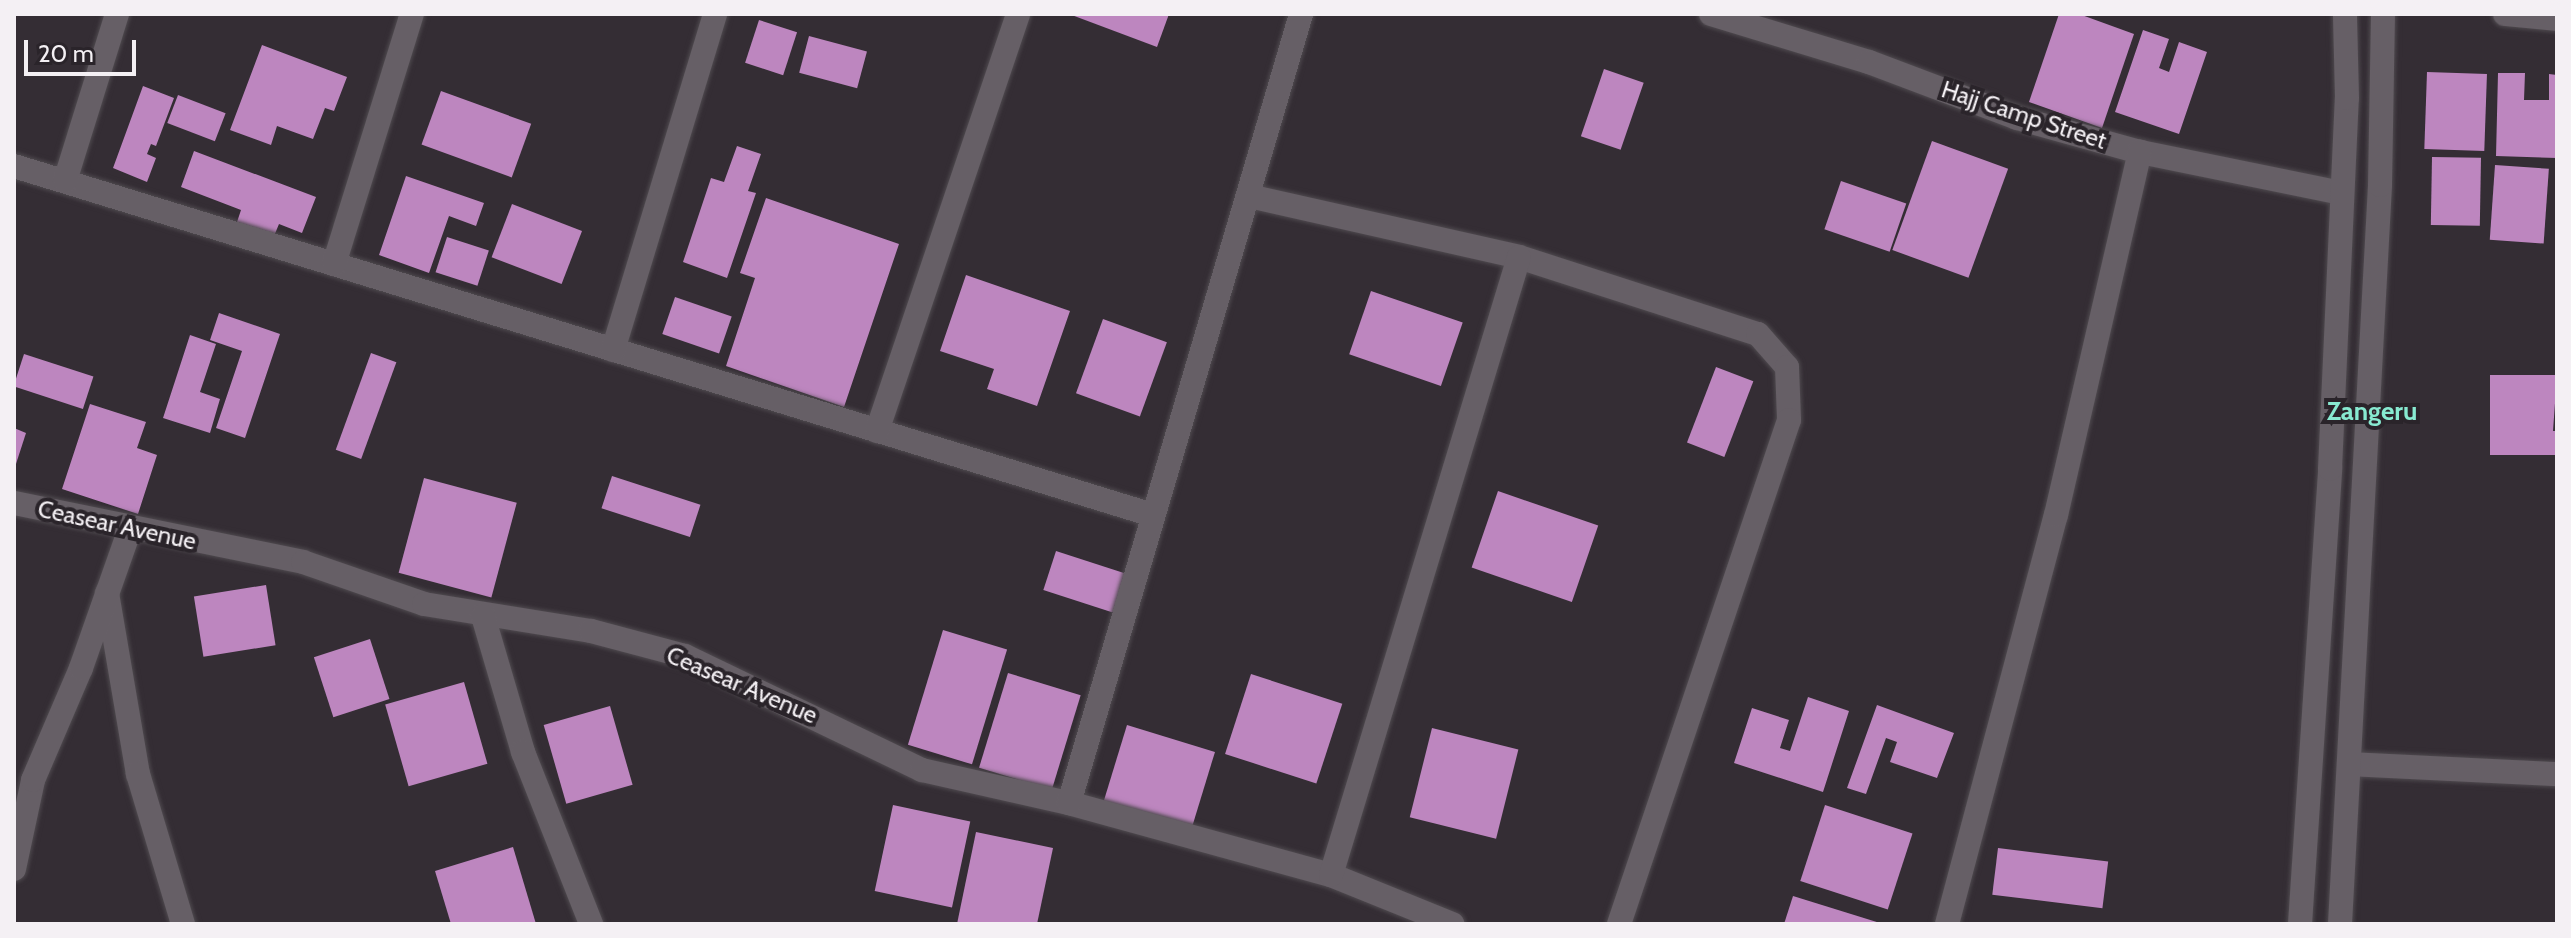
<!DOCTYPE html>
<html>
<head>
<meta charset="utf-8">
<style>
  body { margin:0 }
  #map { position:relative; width:2571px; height:938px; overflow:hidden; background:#342d34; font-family:Cabin,sans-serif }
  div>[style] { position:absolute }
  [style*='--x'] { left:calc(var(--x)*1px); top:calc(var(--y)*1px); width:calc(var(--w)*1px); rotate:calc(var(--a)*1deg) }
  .building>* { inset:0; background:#bd86bf; transform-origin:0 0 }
  .roads { filter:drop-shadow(0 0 2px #4f4a4f) drop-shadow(0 0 2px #4f4a4f) }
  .street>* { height:24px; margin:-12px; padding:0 12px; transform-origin:12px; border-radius:12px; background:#665f66 }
  .secondary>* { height:24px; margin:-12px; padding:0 12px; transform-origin:12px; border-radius:12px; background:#665f66 }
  span { translate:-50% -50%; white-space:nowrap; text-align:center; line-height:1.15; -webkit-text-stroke:8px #2a242a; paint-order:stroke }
  .street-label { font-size:24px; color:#f4f0f4 }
  .neighbourhood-label { font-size:26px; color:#88ead1; font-weight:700 }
  .frame { position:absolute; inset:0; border:16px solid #f4f0f4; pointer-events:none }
  .scale { position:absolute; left:24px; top:40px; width:112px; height:36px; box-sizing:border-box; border:4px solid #f4f0f4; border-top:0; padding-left:10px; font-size:24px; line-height:28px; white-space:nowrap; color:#f4f0f4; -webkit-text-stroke:6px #2a242a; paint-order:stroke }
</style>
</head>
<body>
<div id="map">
  <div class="building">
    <i style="clip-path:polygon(1069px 14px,1169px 14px,1157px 47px)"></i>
    <i style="clip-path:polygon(2059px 14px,2079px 14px,2134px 34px,2102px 128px,2029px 102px)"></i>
    <i style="left:759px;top:20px;width:40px;height:45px;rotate:18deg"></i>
    <i style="clip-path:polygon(2143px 30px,2169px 39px,2159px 68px,2169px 72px,2179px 42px,2207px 52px,2179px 134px,2115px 112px)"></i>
    <i style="left:809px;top:36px;width:60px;height:38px;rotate:15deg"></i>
    <i style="clip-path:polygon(262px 45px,347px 77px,334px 111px,325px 108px,313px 139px,277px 126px,271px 145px,230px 130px)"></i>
    <i style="left:1604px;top:69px;width:42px;height:71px;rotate:19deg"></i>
    <i style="left:2427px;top:72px;width:60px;height:77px;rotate:2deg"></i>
    <i style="clip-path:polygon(2498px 73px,2525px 73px,2524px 100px,2549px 100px,2549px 74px,2557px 75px,2557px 158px,2496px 156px)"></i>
    <i style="clip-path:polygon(143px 86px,174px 98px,156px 146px,151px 144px,147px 154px,156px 158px,147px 182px,113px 168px)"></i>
    <i style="left:441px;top:91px;width:96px;height:57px;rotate:20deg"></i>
    <i style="left:178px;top:95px;width:51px;height:30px;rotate:21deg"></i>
    <i style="left:1932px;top:141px;width:81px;height:116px;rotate:20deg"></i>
    <i style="clip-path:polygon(737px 146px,761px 154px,748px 191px,756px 193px,727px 278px,683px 262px,711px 178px,724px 182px)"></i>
    <i style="clip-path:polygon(194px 151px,316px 197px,302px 233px,279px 224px,274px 236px,237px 222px,241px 210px,181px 187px)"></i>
    <i style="left:2432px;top:157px;width:49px;height:68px;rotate:1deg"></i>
    <i style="left:2495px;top:165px;width:54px;height:75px;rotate:4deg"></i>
    <i style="clip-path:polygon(406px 176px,484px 203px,476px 226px,449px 216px,429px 273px,379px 255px)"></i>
    <i style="left:1841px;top:181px;width:69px;height:51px;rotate:19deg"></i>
    <i style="clip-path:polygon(766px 198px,899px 244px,844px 407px,726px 366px,755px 278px,740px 273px)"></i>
    <i style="left:512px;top:204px;width:75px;height:57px;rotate:21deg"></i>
    <i style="left:447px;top:237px;width:44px;height:37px;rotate:18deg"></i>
    <i style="clip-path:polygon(966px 275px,1070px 311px,1037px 406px,987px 389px,994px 369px,940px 351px)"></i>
    <i style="left:1371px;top:291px;width:97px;height:67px;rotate:19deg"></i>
    <i style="left:675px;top:297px;width:60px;height:39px;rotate:19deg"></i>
    <i style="clip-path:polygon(219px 313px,280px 334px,245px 438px,216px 428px,242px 351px,210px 340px)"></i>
    <i style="left:1103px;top:319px;width:68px;height:79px;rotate:20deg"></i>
    <i style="clip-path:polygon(190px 335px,216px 344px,200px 392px,220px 399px,210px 433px,163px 418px)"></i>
    <i style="left:371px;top:353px;width:27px;height:103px;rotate:20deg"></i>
    <i style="left:24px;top:354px;width:73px;height:34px;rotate:18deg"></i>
    <i style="left:1716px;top:367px;width:40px;height:81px;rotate:21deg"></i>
    <i style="clip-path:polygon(2490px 375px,2557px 375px,2553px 431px,2557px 431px,2557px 455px,2490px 455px)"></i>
    <i style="clip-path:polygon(90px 404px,146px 422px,137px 448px,157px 455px,138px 514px,62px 489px)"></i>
    <i style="clip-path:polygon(14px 428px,26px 433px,15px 467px,14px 467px)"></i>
    <i style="left:612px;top:476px;width:93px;height:34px;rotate:18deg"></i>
    <i style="left:424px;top:478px;width:96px;height:98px;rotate:15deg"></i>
    <i style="left:1498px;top:491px;width:106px;height:81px;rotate:19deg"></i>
    <i style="left:1056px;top:551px;width:73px;height:41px;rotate:18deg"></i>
    <i style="left:266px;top:585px;width:61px;height:73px;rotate:81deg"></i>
    <i style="left:943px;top:630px;width:67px;height:120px;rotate:17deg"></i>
    <i style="left:370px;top:639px;width:63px;height:59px;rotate:72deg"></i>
    <i style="left:1008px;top:673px;width:76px;height:99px;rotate:17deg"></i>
    <i style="left:1251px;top:674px;width:96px;height:84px;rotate:18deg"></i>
    <i style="left:464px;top:682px;width:85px;height:82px;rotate:74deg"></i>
    <i style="clip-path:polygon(1808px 697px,1849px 711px,1823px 792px,1734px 763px,1752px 708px,1789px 720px,1780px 748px,1790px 751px)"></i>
    <i style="clip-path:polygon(1877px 705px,1954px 733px,1937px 778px,1890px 762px,1897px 742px,1886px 738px,1866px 794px,1847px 788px)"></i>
    <i style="left:610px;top:706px;width:82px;height:69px;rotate:74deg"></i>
    <i style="left:1127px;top:725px;width:92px;height:80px;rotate:17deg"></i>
    <i style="left:1432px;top:728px;width:89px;height:92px;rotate:14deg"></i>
    <i style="left:893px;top:805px;width:79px;height:88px;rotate:12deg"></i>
    <i style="left:1825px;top:805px;width:92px;height:80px;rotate:18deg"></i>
    <i style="clip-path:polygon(976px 832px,1053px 848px,1037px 924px,957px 924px)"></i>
    <i style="clip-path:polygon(513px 847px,536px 924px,451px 924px,435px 871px)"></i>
    <i style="left:1998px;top:848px;width:111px;height:47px;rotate:7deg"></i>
    <i style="clip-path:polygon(1793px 896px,1880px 923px,1880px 924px,1784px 924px)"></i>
  </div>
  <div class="roads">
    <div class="street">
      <i style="--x:1711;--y:14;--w:165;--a:16.9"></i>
      <i style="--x:1869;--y:62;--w:158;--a:20.7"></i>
      <i style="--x:2017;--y:118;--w:128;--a:15.5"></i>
      <i style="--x:2140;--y:152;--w:206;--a:11.5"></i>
      <i style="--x:2505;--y:14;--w:52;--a:5.5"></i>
      <i style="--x:14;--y:166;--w:1191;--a:17.04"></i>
      <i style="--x:65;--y:181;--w:175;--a:-72.7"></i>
      <i style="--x:1249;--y:196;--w:277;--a:12.7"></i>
      <i style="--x:1519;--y:257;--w:251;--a:17.9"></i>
      <i style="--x:1758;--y:334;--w:44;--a:48.7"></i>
      <i style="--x:1787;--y:367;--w:53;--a:87.8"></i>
      <i style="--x:1789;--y:420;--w:532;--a:108.64"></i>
      <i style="--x:334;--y:264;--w:262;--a:-72.7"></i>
      <i style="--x:613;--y:350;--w:351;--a:-73.1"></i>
      <i style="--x:877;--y:431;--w:440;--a:-71.3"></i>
      <i style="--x:14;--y:503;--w:295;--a:11.5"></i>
      <i style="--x:303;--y:562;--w:128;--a:19.1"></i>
      <i style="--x:424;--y:604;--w:169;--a:9.2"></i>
      <i style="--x:591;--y:631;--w:97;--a:14.9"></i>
      <i style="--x:685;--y:656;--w:263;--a:25.7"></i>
      <i style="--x:922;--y:770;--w:151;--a:12.7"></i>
      <i style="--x:1069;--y:803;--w:272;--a:15.4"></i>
      <i style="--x:1331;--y:875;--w:131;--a:22"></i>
      <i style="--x:107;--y:593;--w:184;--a:80.3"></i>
      <i style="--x:138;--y:774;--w:157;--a:73.3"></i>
      <i style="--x:483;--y:616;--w:142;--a:73.6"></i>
      <i style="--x:523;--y:752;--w:185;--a:68.4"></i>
      <i style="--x:2350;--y:764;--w:207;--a:2.8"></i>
      <i style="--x:1069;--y:803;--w:822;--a:-73.61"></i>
      <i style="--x:14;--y:869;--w:91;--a:-77.9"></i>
      <i style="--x:33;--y:780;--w:122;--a:-66.8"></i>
      <i style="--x:81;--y:668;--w:147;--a:-70.6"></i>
      <i style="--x:1331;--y:875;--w:646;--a:-73.08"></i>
      <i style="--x:1947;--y:924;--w:423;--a:-75.1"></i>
      <i style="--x:2056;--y:515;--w:373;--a:-77"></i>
    </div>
    <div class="secondary">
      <i style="--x:2300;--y:924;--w:456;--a:-86.2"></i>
      <i style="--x:2330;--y:469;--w:371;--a:-87.4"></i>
      <i style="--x:2347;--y:98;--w:84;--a:-91.4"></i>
      <i style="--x:2340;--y:924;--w:740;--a:-86.9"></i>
      <i style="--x:2380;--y:185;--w:171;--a:-89"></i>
    </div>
  </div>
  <div class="street-label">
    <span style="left:2024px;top:115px;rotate:18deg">Hajj Camp Street</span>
    <span style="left:117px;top:525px;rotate:12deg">Ceasear Avenue</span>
    <span style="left:742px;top:685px;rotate:23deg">Ceasear Avenue</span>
  </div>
  <div class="neighbourhood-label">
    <span style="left:2372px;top:412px">Zangeru</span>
  </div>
  <div class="frame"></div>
  <div class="scale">20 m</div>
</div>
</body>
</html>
